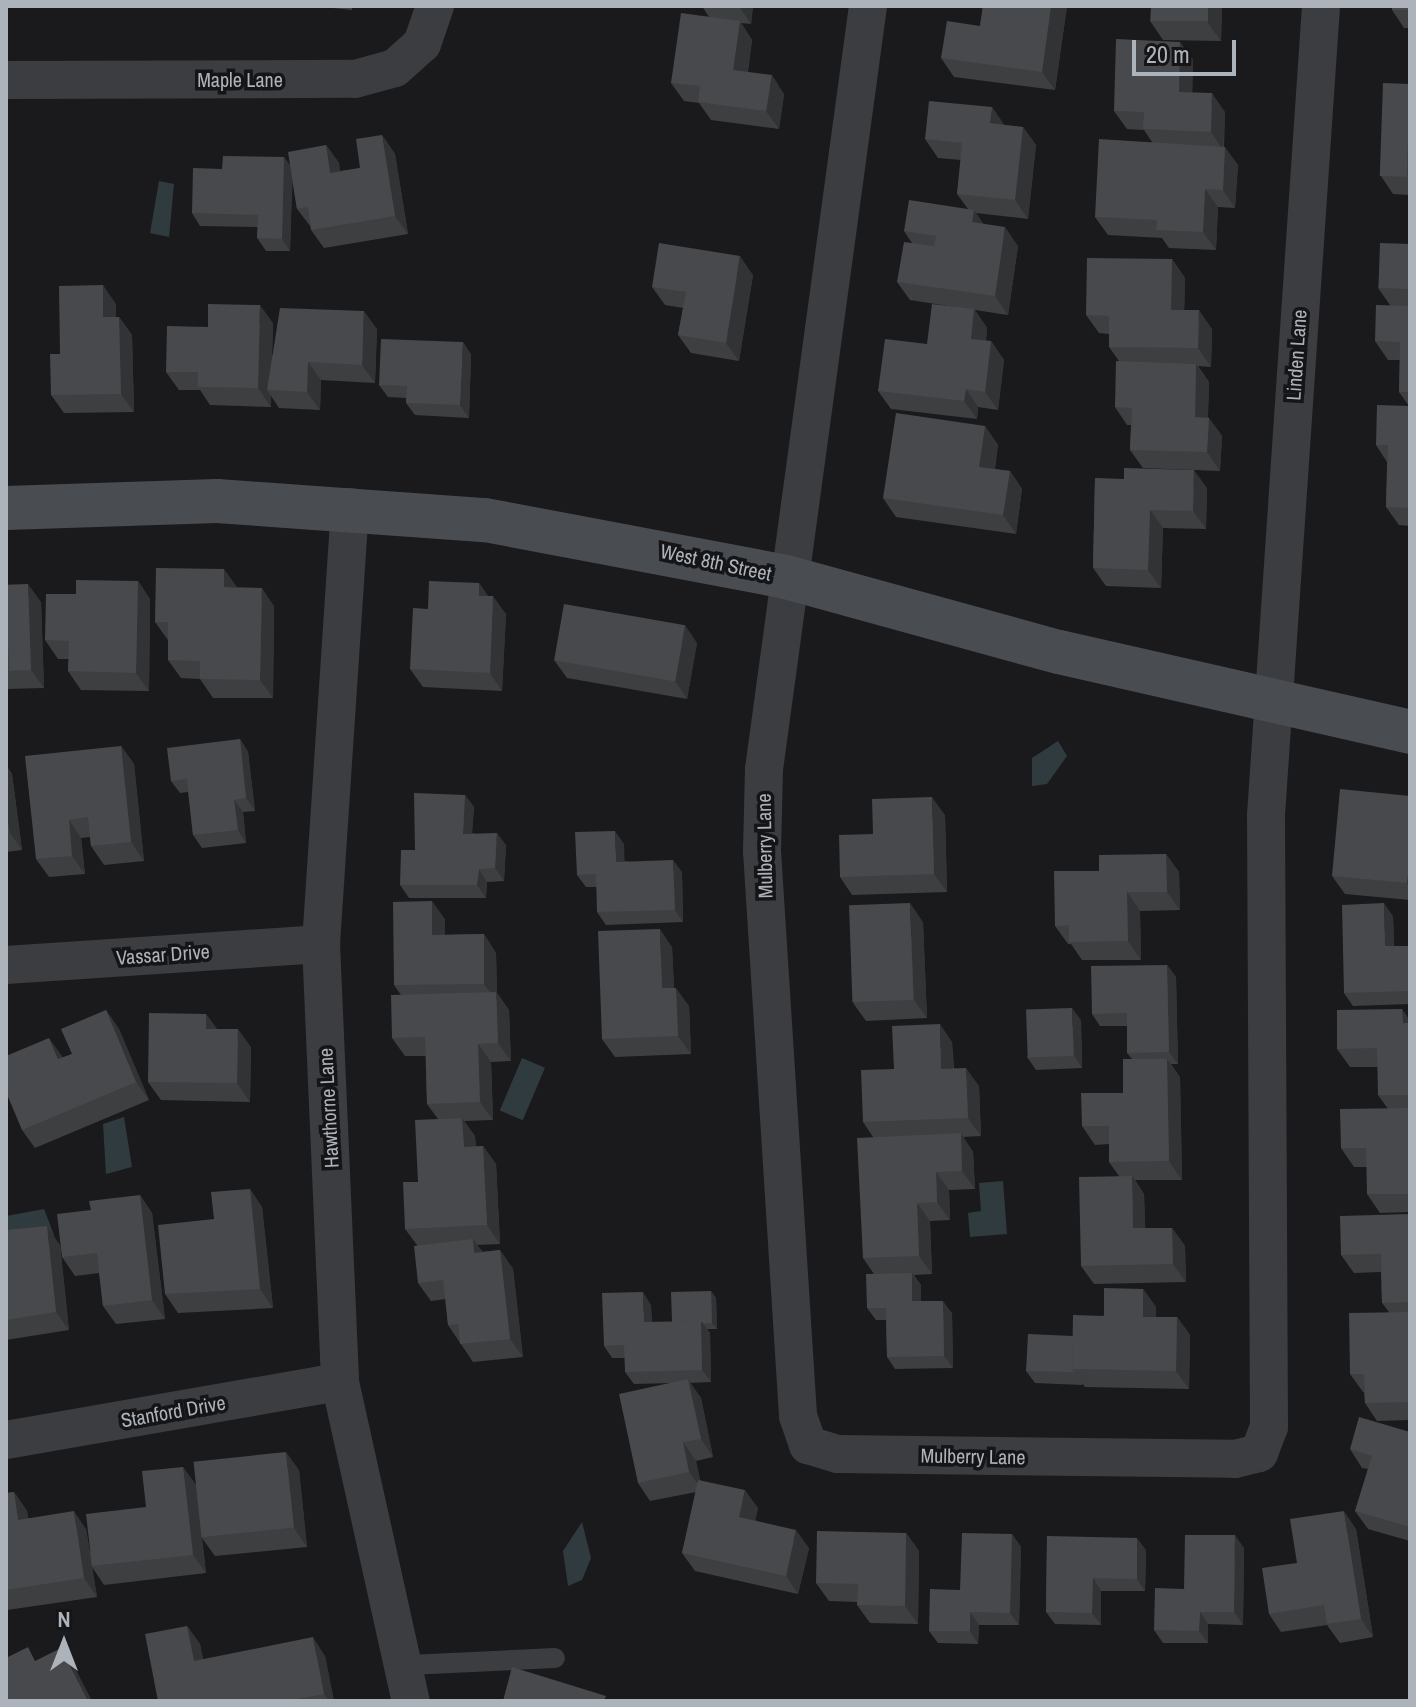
<!DOCTYPE html>
<html>
<head>
<meta charset="utf-8">
<style>
  body { margin:0 }
  #map { position:relative; width:1416px; height:1707px; overflow:hidden; background:#1a1a1c; font-family:"Archivo Narrow",sans-serif }
  div>[style] { position:absolute }
  [style*='--x'] { left:calc(var(--x)*1px); top:calc(var(--y)*1px); width:calc(var(--w)*1px); rotate:calc(var(--a)*1deg) }
  .water>* { inset:0; background:#303b40; transform-origin:0 0 }
  .lane>* { height:20px; margin:-10px; padding:0 10px; transform-origin:10px; border-radius:10px; background:#3b3d41 }
  .street>* { height:38px; margin:-19px; padding:0 19px; transform-origin:19px; border-radius:19px; background:#3b3d41 }
  .secondary>* { height:44px; margin:-22px; padding:0 22px; transform-origin:22px; border-radius:22px; background:#494c51 }
  .wall>* { inset:0; background:#3d3f41 }
  .shaded-wall>* { inset:0; background:#323335 }
  .building>* { inset:0; background:#47494c; transform-origin:0 0 }
  span { translate:-50% -50%; white-space:nowrap; text-align:center; line-height:1.15; -webkit-text-stroke:7px #151517; paint-order:stroke }
  .street-label { font-size:20px; color:#adb3bb }
  .frame { position:absolute; inset:0; border:8px solid #adb3bb; pointer-events:none }
  .north { position:absolute; left:24px; top:1603px; width:80px; height:80px; -webkit-text-stroke:6px #151517; paint-order:stroke; rotate:0deg; font-size:22px; font-weight:700; line-height:32px; text-align:center; color:#adb3bb }
  .north::after { content:''; display:block; margin:auto; width:28px; height:36px; background:#adb3bb; clip-path:polygon(50% 0,100% 100%,50% 72%,0 100%) }
  .scale { position:absolute; left:1132px; top:40px; width:104px; height:36px; box-sizing:border-box; border:4px solid #adb3bb; border-top:0; padding-left:10px; font-size:24px; line-height:28px; white-space:nowrap; color:#adb3bb; -webkit-text-stroke:6px #151517; paint-order:stroke }
</style>
</head>
<body>
<div id="map">
  <div class="water">
    <i style="clip-path:polygon(159px 181px,174px 184px,169px 237px,150px 233px)"></i>
    <i style="clip-path:polygon(1058px 741px,1067px 756px,1047px 784px,1032px 786px,1032px 758px)"></i>
    <i style="left:522px;top:1058px;width:25px;height:57px;rotate:23deg"></i>
    <i style="clip-path:polygon(124px 1117px,132px 1167px,106px 1174px,103px 1124px)"></i>
    <i style="clip-path:polygon(1003px 1181px,1007px 1234px,970px 1237px,968px 1213px,981px 1211px,979px 1183px)"></i>
    <i style="clip-path:polygon(44px 1209px,54px 1235px,7px 1234px,6px 1216px)"></i>
    <i style="clip-path:polygon(582px 1522px,591px 1558px,582px 1580px,568px 1586px,563px 1551px)"></i>
  </div>
  <div class="lane">
    <i style="--x:408;--y:1665;--w:147;--a:-2.7"></i>
  </div>
  <div class="street">
    <i style="--x:868;--y:6;--w:770;--a:97.76"></i>
    <i style="--x:764;--y:769;--w:82;--a:91.4"></i>
    <i style="--x:762;--y:851;--w:566;--a:86.35"></i>
    <i style="--x:798;--y:1416;--w:31;--a:71"></i>
    <i style="--x:808;--y:1445;--w:31;--a:17"></i>
    <i style="--x:838;--y:1454;--w:397;--a:0.7"></i>
    <i style="--x:1235;--y:1459;--w:25;--a:-14"></i>
    <i style="--x:1259;--y:1453;--w:28;--a:-69"></i>
    <i style="--x:1269;--y:1427;--w:612;--a:-90.28"></i>
    <i style="--x:1266;--y:815;--w:811;--a:-86.11"></i>
    <i style="--x:6;--y:80;--w:349;--a:-0.2"></i>
    <i style="--x:355;--y:79;--w:41;--a:-15.4"></i>
    <i style="--x:395;--y:68;--w:36;--a:-42"></i>
    <i style="--x:422;--y:44;--w:40;--a:-71.1"></i>
    <i style="--x:350;--y:507;--w:438;--a:93.8"></i>
    <i style="--x:321;--y:944;--w:438;--a:87.5"></i>
    <i style="--x:340;--y:1382;--w:327;--a:77.5"></i>
    <i style="--x:6;--y:965;--w:316;--a:-3.8"></i>
    <i style="--x:6;--y:1440;--w:339;--a:-9.9"></i>
  </div>
  <div class="secondary">
    <i style="--x:6;--y:508;--w:211;--a:-1.9"></i>
    <i style="--x:217;--y:501;--w:269;--a:4.1"></i>
    <i style="--x:485;--y:520;--w:306;--a:10.7"></i>
    <i style="--x:786;--y:577;--w:283;--a:15.4"></i>
    <i style="--x:1059;--y:652;--w:360;--a:12.8"></i>
  </div>
  <div class="wall">
    <i style="clip-path:polygon(314px 6px,352px 6px,352px 10px)"></i>
    <i style="clip-path:polygon(702px 6px,753px 6px,751px 24px,741px 23px,752px 40px,748px 72px,784px 94px,779px 129px,711px 120px,699px 103px,684px 101px,671px 83px,709px 17px)"></i>
    <i style="clip-path:polygon(983px 6px,1067px 6px,1055px 90px,954px 77px,941px 58px,980px 26px)"></i>
    <i style="clip-path:polygon(1151px 6px,1222px 6px,1221px 41px,1163px 40px,1150px 21px)"></i>
    <i style="clip-path:polygon(1410px 6px,1410px 28px,1404px 28px,1392px 10px)"></i>
    <i style="clip-path:polygon(1180px 42px,1193px 60px,1192px 93px,1225px 112px,1224px 147px,1238px 165px,1235px 208px,1218px 207px,1216px 250px,1169px 248px,1162px 238px,1108px 235px,1095px 217px,1152px 142px,1144px 130px,1127px 129px,1114px 111px)"></i>
    <i style="clip-path:polygon(1410px 84px,1410px 195px,1393px 194px,1381px 176px)"></i>
    <i style="clip-path:polygon(992px 107px,1004px 125px,1023px 127px,1036px 145px,1028px 219px,976px 213px,983px 224px,1018px 246px,1008px 315px,975px 310px,987px 328px,986px 341px,991px 341px,1004px 360px,998px 410px,978px 407px,977px 419px,891px 409px,878px 391px,927px 344px,955px 307px,910px 300px,897px 282px,912px 243px,904px 231px,968px 209px,957px 194px,961px 160px,938px 158px,925px 139px)"></i>
    <i style="clip-path:polygon(382px 135px,395px 154px,408px 234px,324px 248px,311px 230px,311px 227px,297px 209px,292px 179px,290px 251px,266px 251px,257px 238px,258px 227px,200px 226px,192px 213px,222px 169px,284px 157px,290px 166px,326px 145px,339px 163px,340px 171px,360px 168px)"></i>
    <i style="clip-path:polygon(1410px 244px,1410px 526px,1399px 525px,1386px 507px,1387px 462px,1376px 445px,1409px 406px,1399px 392px,1400px 360px,1388px 360px,1375px 341px,1390px 305px,1378px 288px)"></i>
    <i style="clip-path:polygon(1172px 259px,1185px 278px,1184px 310px,1212px 329px,1211px 367px,1198px 366px,1209px 382px,1208px 417px,1222px 436px,1220px 471px,1143px 468px,1130px 450px,1131px 425px,1127px 425px,1115px 407px,1119px 361px,1109px 347px,1109px 334px,1099px 333px,1086px 315px)"></i>
    <i style="clip-path:polygon(753px 275px,739px 361px,691px 353px,678px 335px,683px 308px,665px 305px,652px 287px)"></i>
    <i style="clip-path:polygon(116px 304px,116px 317px,119px 317px,132px 335px,134px 412px,64px 413px,51px 395px,60px 354px)"></i>
    <i style="clip-path:polygon(273px 323px,272px 356px,377px 329px,375px 383px,321px 380px,320px 410px,279px 408px,271px 396px,271px 407px,210px 405px,200px 390px,179px 390px,166px 372px,208px 327px)"></i>
    <i style="clip-path:polygon(471px 354px,469px 418px,415px 415px,406px 403px,406px 398px,388px 397px,379px 385px)"></i>
    <i style="clip-path:polygon(985px 426px,998px 445px,995px 469px,1010px 471px,1022px 489px,1016px 534px,896px 517px,883px 498px)"></i>
    <i style="clip-path:polygon(1095px 478px,1207px 488px,1206px 529px,1163px 528px,1161px 588px,1106px 586px,1093px 568px)"></i>
    <i style="clip-path:polygon(138px 581px,150px 599px,149px 691px,81px 690px,68px 671px,69px 659px,58px 659px,45px 640px,76px 594px)"></i>
    <i style="clip-path:polygon(479px 583px,488px 596px,506px 614px,502px 691px,423px 687px,410px 669px,428px 609px)"></i>
    <i style="clip-path:polygon(6px 585px,41px 602px,44px 688px,6px 689px)"></i>
    <i style="clip-path:polygon(237px 588px,274px 606px,273px 698px,213px 698px,200px 679px,181px 678px,168px 660px,168px 640px,155px 622px)"></i>
    <i style="clip-path:polygon(697px 643px,687px 699px,567px 678px,554px 660px)"></i>
    <i style="clip-path:polygon(240px 739px,248px 752px,255px 811px,243px 812px,246px 843px,202px 848px,193px 835px,188px 792px,180px 793px,171px 781px)"></i>
    <i style="clip-path:polygon(121px 746px,134px 764px,144px 861px,104px 865px,91px 846px,90px 837px,81px 838px,85px 874px,49px 877px,36px 859px)"></i>
    <i style="clip-path:polygon(6px 765px,12px 774px,22px 850px,6px 852px)"></i>
    <i style="clip-path:polygon(465px 795px,474px 807px,472px 833px,506px 845px,504px 881px,487px 882px,486px 898px,409px 898px,400px 885px,415px 850px)"></i>
    <i style="clip-path:polygon(1410px 796px,1410px 900px,1345px 894px,1332px 876px)"></i>
    <i style="clip-path:polygon(945px 815px,947px 892px,852px 895px,840px 877px,873px 834px)"></i>
    <i style="clip-path:polygon(624px 844px,624px 861px,682px 872px,683px 922px,606px 925px,597px 912px,597px 887px,586px 887px,577px 875px)"></i>
    <i style="clip-path:polygon(1166px 854px,1179px 872px,1180px 910px,1140px 911px,1141px 960px,1082px 960px,1071px 944px,1068px 944px,1055px 926px,1099px 871px)"></i>
    <i style="clip-path:polygon(1393px 916px,1394px 946px,1410px 946px,1410px 1004px,1353px 1006px,1344px 993px)"></i>
    <i style="clip-path:polygon(445px 919px,445px 935px,484px 934px,496px 953px,497px 993px,509px 1010px,511px 1061px,491px 1062px,493px 1120px,464px 1121px,475px 1136px,476px 1147px,483px 1146px,496px 1164px,500px 1244px,477px 1245px,483px 1252px,500px 1250px,513px 1269px,523px 1357px,473px 1362px,448px 1325px,446px 1299px,431px 1301px,418px 1283px,417px 1245px,405px 1229px,418px 1182px,438px 1119px,427px 1104px,426px 1056px,405px 1056px,392px 1038px,401px 995px,394px 985px)"></i>
    <i style="clip-path:polygon(923px 922px,927px 1018px,866px 1021px,853px 1003px)"></i>
    <i style="clip-path:polygon(672px 947px,674px 988px,689px 1006px,691px 1054px,615px 1057px,602px 1039px)"></i>
    <i style="clip-path:polygon(1167px 965px,1176px 977px,1178px 1064px,1171px 1064px,1180px 1077px,1182px 1180px,1135px 1180px,1144px 1194px,1145px 1228px,1172px 1228px,1185px 1246px,1186px 1282px,1094px 1284px,1081px 1266px,1119px 1176px,1109px 1162px,1109px 1144px,1095px 1145px,1082px 1126px,1123px 1093px,1132px 1059px,1127px 1053px,1127px 1026px,1100px 1026px,1092px 1014px)"></i>
    <i style="clip-path:polygon(1402px 1009px,1410px 1021px,1410px 1212px,1380px 1213px,1367px 1194px,1367px 1167px,1354px 1167px,1341px 1148px,1388px 1109px,1378px 1095px,1378px 1067px,1350px 1067px,1337px 1049px)"></i>
    <i style="clip-path:polygon(106px 1010px,119px 1029px,149px 1100px,35px 1148px,22px 1130px,62px 1058px,72px 1054px)"></i>
    <i style="clip-path:polygon(206px 1014px,217px 1029px,251px 1047px,250px 1102px,161px 1100px,148px 1082px)"></i>
    <i style="clip-path:polygon(1081px 1020px,1082px 1068px,1036px 1070px,1027px 1057px)"></i>
    <i style="clip-path:polygon(952px 1042px,954px 1068px,979px 1086px,981px 1136px,963px 1137px,973px 1152px,975px 1189px,949px 1190px,950px 1220px,930px 1221px,932px 1274px,914px 1275px,921px 1285px,921px 1301px,952px 1313px,953px 1368px,895px 1369px,887px 1357px,886px 1320px,876px 1320px,867px 1308px,874px 1274px,863px 1258px,873px 1137px,863px 1122px,894px 1069px)"></i>
    <i style="clip-path:polygon(250px 1189px,262px 1207px,273px 1308px,178px 1313px,165px 1294px,214px 1219px)"></i>
    <i style="clip-path:polygon(140px 1195px,152px 1213px,165px 1319px,116px 1324px,103px 1306px,99px 1273px,75px 1276px,62px 1257px)"></i>
    <i style="clip-path:polygon(1410px 1214px,1410px 1420px,1377px 1421px,1365px 1403px,1364px 1392px,1363px 1392px,1350px 1374px,1389px 1312px,1382px 1303px,1381px 1272px,1354px 1273px,1341px 1255px)"></i>
    <i style="clip-path:polygon(6px 1230px,60px 1245px,69px 1330px,6px 1340px)"></i>
    <i style="clip-path:polygon(1143px 1289px,1156px 1307px,1156px 1317px,1177px 1317px,1190px 1335px,1189px 1389px,1085px 1387px,1082px 1383px,1082px 1385px,1035px 1383px,1026px 1371px,1073px 1336px)"></i>
    <i style="clip-path:polygon(711px 1291px,716px 1298px,717px 1329px,707px 1329px,710px 1333px,711px 1382px,690px 1383px,701px 1398px,713px 1457px,696px 1461px,700px 1480px,758px 1508px,755px 1520px,809px 1548px,798px 1594px,695px 1571px,682px 1553px,696px 1492px,650px 1501px,638px 1483px,670px 1383px,634px 1384px,625px 1372px,625px 1358px,612px 1358px,604px 1346px,651px 1305px,652px 1322px,672px 1322px)"></i>
    <i style="clip-path:polygon(1410px 1432px,1410px 1541px,1368px 1529px,1355px 1511px,1368px 1469px,1362px 1468px,1350px 1449px)"></i>
    <i style="clip-path:polygon(183px 1467px,196px 1485px,299px 1470px,307px 1547px,215px 1556px,202px 1538px,206px 1573px,104px 1585px,92px 1567px,97px 1597px,7px 1610px,6px 1493px,14px 1492px,27px 1511px,28px 1518px,86px 1529px,90px 1552px,146px 1507px)"></i>
    <i style="clip-path:polygon(1356px 1529px,1373px 1637px,1340px 1643px,1327px 1625px,1281px 1632px,1269px 1614px,1297px 1563px)"></i>
    <i style="clip-path:polygon(906px 1533px,919px 1551px,918px 1624px,870px 1623px,857px 1605px,857px 1602px,829px 1601px,816px 1583px)"></i>
    <i style="clip-path:polygon(1012px 1534px,1021px 1547px,1019px 1625px,979px 1625px,978px 1644px,938px 1643px,929px 1631px,960px 1590px)"></i>
    <i style="clip-path:polygon(1047px 1536px,1146px 1550px,1145px 1591px,1101px 1591px,1101px 1625px,1055px 1624px,1046px 1612px)"></i>
    <i style="clip-path:polygon(1244px 1548px,1243px 1625px,1208px 1624px,1208px 1643px,1163px 1643px,1154px 1630px,1184px 1589px)"></i>
    <i style="clip-path:polygon(187px 1626px,200px 1644px,203px 1659px,325px 1656px,334px 1701px,158px 1701px)"></i>
  </div>
  <div class="shaded-wall">
    <i style="clip-path:polygon(739px 6px,753px 6px,751px 24px)"></i>
    <i style="clip-path:polygon(1051px 6px,1067px 6px,1055px 90px,1042px 72px)"></i>
    <i style="clip-path:polygon(1208px 6px,1222px 6px,1221px 41px,1208px 23px)"></i>
    <i style="clip-path:polygon(740px 21px,752px 40px,745px 88px,733px 70px)"></i>
    <i style="clip-path:polygon(1180px 42px,1193px 60px,1192px 110px,1179px 92px)"></i>
    <i style="clip-path:polygon(772px 75px,784px 94px,779px 129px,766px 111px)"></i>
    <i style="clip-path:polygon(1212px 93px,1225px 112px,1223px 150px,1211px 132px)"></i>
    <i style="clip-path:polygon(992px 107px,1005px 126px,990px 123px)"></i>
    <i style="clip-path:polygon(1023px 127px,1036px 145px,1028px 219px,1015px 200px)"></i>
    <i style="clip-path:polygon(382px 135px,395px 154px,408px 234px,395px 216px)"></i>
    <i style="clip-path:polygon(326px 145px,339px 163px,343px 191px,330px 173px)"></i>
    <i style="clip-path:polygon(1225px 147px,1238px 165px,1235px 208px,1223px 190px)"></i>
    <i style="clip-path:polygon(284px 157px,293px 169px,290px 251px,282px 239px)"></i>
    <i style="clip-path:polygon(1205px 189px,1218px 207px,1216px 250px,1203px 232px)"></i>
    <i style="clip-path:polygon(974px 210px,987px 229px,972px 222px)"></i>
    <i style="clip-path:polygon(1005px 227px,1018px 246px,1008px 315px,995px 296px)"></i>
    <i style="clip-path:polygon(740px 256px,753px 275px,739px 361px,726px 343px)"></i>
    <i style="clip-path:polygon(1172px 259px,1185px 278px,1184px 328px,1171px 310px)"></i>
    <i style="clip-path:polygon(103px 285px,116px 304px,116px 335px,103px 317px)"></i>
    <i style="clip-path:polygon(260px 305px,273px 323px,271px 390px,267px 390px,271px 396px,271px 407px,258px 388px)"></i>
    <i style="clip-path:polygon(974px 309px,987px 328px,984px 357px,971px 339px)"></i>
    <i style="clip-path:polygon(1199px 310px,1212px 329px,1211px 367px,1198px 348px)"></i>
    <i style="clip-path:polygon(364px 311px,377px 329px,375px 383px,362px 365px)"></i>
    <i style="clip-path:polygon(119px 317px,132px 335px,134px 412px,121px 394px)"></i>
    <i style="clip-path:polygon(991px 341px,1004px 360px,998px 410px,985px 392px)"></i>
    <i style="clip-path:polygon(463px 342px,471px 354px,469px 418px,460px 405px)"></i>
    <i style="clip-path:polygon(308px 362px,321px 380px,320px 410px,307px 392px)"></i>
    <i style="clip-path:polygon(1196px 364px,1209px 382px,1207px 435px,1195px 417px)"></i>
    <i style="clip-path:polygon(966px 389px,978px 407px,977px 419px,964px 401px)"></i>
    <i style="clip-path:polygon(1209px 418px,1222px 436px,1220px 471px,1207px 452px)"></i>
    <i style="clip-path:polygon(985px 426px,998px 445px,992px 485px,979px 467px)"></i>
    <i style="clip-path:polygon(1194px 470px,1207px 488px,1206px 529px,1193px 511px)"></i>
    <i style="clip-path:polygon(1010px 471px,1022px 489px,1016px 534px,1003px 515px)"></i>
    <i style="clip-path:polygon(1150px 510px,1163px 528px,1161px 588px,1148px 570px)"></i>
    <i style="clip-path:polygon(224px 569px,237px 587px,224px 587px)"></i>
    <i style="clip-path:polygon(138px 581px,150px 599px,149px 691px,136px 673px)"></i>
    <i style="clip-path:polygon(479px 583px,492px 602px,479px 596px)"></i>
    <i style="clip-path:polygon(28px 584px,41px 602px,44px 688px,31px 670px)"></i>
    <i style="clip-path:polygon(262px 588px,274px 606px,273px 698px,260px 680px)"></i>
    <i style="clip-path:polygon(493px 596px,506px 614px,502px 691px,490px 673px)"></i>
    <i style="clip-path:polygon(685px 625px,697px 643px,687px 699px,675px 681px)"></i>
    <i style="clip-path:polygon(240px 739px,248px 752px,255px 811px,246px 798px)"></i>
    <i style="clip-path:polygon(121px 746px,134px 764px,144px 861px,131px 842px)"></i>
    <i style="clip-path:polygon(6px 765px,12px 774px,22px 850px,9px 831px,6px 806px)"></i>
    <i style="clip-path:polygon(465px 795px,474px 807px,471px 846px,463px 834px)"></i>
    <i style="clip-path:polygon(932px 797px,945px 815px,947px 892px,934px 874px)"></i>
    <i style="clip-path:polygon(234px 800px,243px 812px,246px 843px,238px 830px)"></i>
    <i style="clip-path:polygon(69px 820px,81px 838px,85px 874px,72px 856px)"></i>
    <i style="clip-path:polygon(615px 831px,624px 844px,625px 874px,616px 862px)"></i>
    <i style="clip-path:polygon(497px 833px,506px 845px,504px 881px,495px 868px)"></i>
    <i style="clip-path:polygon(1166px 854px,1179px 872px,1180px 910px,1167px 892px)"></i>
    <i style="clip-path:polygon(1410px 854px,1410px 887px,1407px 883px)"></i>
    <i style="clip-path:polygon(673px 860px,682px 872px,683px 922px,675px 910px)"></i>
    <i style="clip-path:polygon(479px 869px,487px 882px,486px 898px,477px 885px)"></i>
    <i style="clip-path:polygon(1127px 892px,1140px 911px,1141px 960px,1128px 941px)"></i>
    <i style="clip-path:polygon(432px 901px,445px 919px,445px 954px,432px 935px)"></i>
    <i style="clip-path:polygon(910px 903px,923px 922px,927px 1018px,914px 1000px)"></i>
    <i style="clip-path:polygon(1384px 903px,1393px 916px,1394px 959px,1385px 946px)"></i>
    <i style="clip-path:polygon(660px 929px,672px 947px,675px 1007px,662px 988px)"></i>
    <i style="clip-path:polygon(484px 934px,496px 953px,497px 993px,509px 1010px,511px 1061px,498px 1043px,497px 1001px,484px 984px)"></i>
    <i style="clip-path:polygon(1167px 965px,1176px 977px,1178px 1064px,1169px 1052px)"></i>
    <i style="clip-path:polygon(676px 988px,689px 1006px,691px 1054px,678px 1036px)"></i>
    <i style="clip-path:polygon(1072px 1008px,1081px 1020px,1082px 1068px,1074px 1056px)"></i>
    <i style="clip-path:polygon(1402px 1009px,1410px 1021px,1410px 1033px,1403px 1023px)"></i>
    <i style="clip-path:polygon(106px 1010px,119px 1029px,149px 1100px,136px 1082px)"></i>
    <i style="clip-path:polygon(206px 1014px,219px 1032px,206px 1029px)"></i>
    <i style="clip-path:polygon(940px 1024px,952px 1042px,954px 1087px,941px 1069px)"></i>
    <i style="clip-path:polygon(238px 1029px,251px 1047px,250px 1102px,237px 1083px)"></i>
    <i style="clip-path:polygon(49px 1038px,62px 1056px,71px 1078px,58px 1059px)"></i>
    <i style="clip-path:polygon(478px 1044px,491px 1062px,493px 1120px,480px 1102px)"></i>
    <i style="clip-path:polygon(1167px 1059px,1180px 1077px,1182px 1180px,1169px 1161px)"></i>
    <i style="clip-path:polygon(966px 1068px,979px 1086px,981px 1136px,968px 1118px)"></i>
    <i style="clip-path:polygon(462px 1118px,475px 1136px,477px 1166px,464px 1147px)"></i>
    <i style="clip-path:polygon(961px 1133px,973px 1152px,975px 1189px,962px 1171px)"></i>
    <i style="clip-path:polygon(483px 1146px,496px 1164px,500px 1244px,487px 1225px)"></i>
    <i style="clip-path:polygon(936px 1172px,949px 1190px,950px 1220px,937px 1202px)"></i>
    <i style="clip-path:polygon(1132px 1176px,1144px 1194px,1146px 1246px,1133px 1228px)"></i>
    <i style="clip-path:polygon(250px 1189px,262px 1207px,273px 1308px,260px 1289px)"></i>
    <i style="clip-path:polygon(140px 1195px,152px 1213px,165px 1319px,152px 1300px)"></i>
    <i style="clip-path:polygon(917px 1203px,930px 1221px,932px 1274px,919px 1256px)"></i>
    <i style="clip-path:polygon(47px 1226px,60px 1245px,69px 1330px,56px 1312px)"></i>
    <i style="clip-path:polygon(1172px 1228px,1185px 1246px,1186px 1282px,1173px 1264px)"></i>
    <i style="clip-path:polygon(473px 1239px,486px 1257px,474px 1253px)"></i>
    <i style="clip-path:polygon(500px 1250px,513px 1269px,523px 1357px,510px 1339px)"></i>
    <i style="clip-path:polygon(912px 1273px,921px 1285px,921px 1314px,912px 1301px)"></i>
    <i style="clip-path:polygon(1143px 1289px,1156px 1307px,1156px 1335px,1143px 1317px)"></i>
    <i style="clip-path:polygon(711px 1291px,716px 1298px,717px 1329px,712px 1323px)"></i>
    <i style="clip-path:polygon(643px 1292px,651px 1305px,652px 1335px,644px 1322px)"></i>
    <i style="clip-path:polygon(943px 1301px,952px 1313px,953px 1368px,944px 1356px)"></i>
    <i style="clip-path:polygon(1177px 1317px,1190px 1335px,1189px 1389px,1176px 1371px)"></i>
    <i style="clip-path:polygon(701px 1321px,710px 1333px,711px 1382px,702px 1370px)"></i>
    <i style="clip-path:polygon(688px 1379px,701px 1398px,713px 1457px,701px 1439px)"></i>
    <i style="clip-path:polygon(683px 1442px,696px 1461px,702px 1490px,689px 1472px)"></i>
    <i style="clip-path:polygon(286px 1452px,299px 1470px,307px 1547px,294px 1528px)"></i>
    <i style="clip-path:polygon(183px 1467px,196px 1485px,206px 1573px,193px 1555px)"></i>
    <i style="clip-path:polygon(745px 1490px,758px 1508px,752px 1535px,739px 1517px)"></i>
    <i style="clip-path:polygon(14px 1492px,27px 1511px,31px 1538px,18px 1520px)"></i>
    <i style="clip-path:polygon(74px 1511px,86px 1529px,97px 1597px,84px 1578px)"></i>
    <i style="clip-path:polygon(1344px 1511px,1356px 1529px,1373px 1637px,1361px 1619px)"></i>
    <i style="clip-path:polygon(796px 1530px,809px 1548px,798px 1594px,786px 1576px)"></i>
    <i style="clip-path:polygon(906px 1533px,919px 1551px,918px 1624px,905px 1606px)"></i>
    <i style="clip-path:polygon(1012px 1534px,1021px 1547px,1019px 1625px,1010px 1613px)"></i>
    <i style="clip-path:polygon(1235px 1535px,1244px 1548px,1243px 1625px,1234px 1612px)"></i>
    <i style="clip-path:polygon(1137px 1538px,1146px 1550px,1145px 1591px,1137px 1579px)"></i>
    <i style="clip-path:polygon(1093px 1578px,1101px 1591px,1101px 1625px,1092px 1613px)"></i>
    <i style="clip-path:polygon(970px 1612px,979px 1625px,978px 1644px,970px 1631px)"></i>
    <i style="clip-path:polygon(1200px 1612px,1208px 1624px,1208px 1643px,1199px 1631px)"></i>
    <i style="clip-path:polygon(187px 1626px,200px 1644px,207px 1679px,194px 1661px)"></i>
    <i style="clip-path:polygon(313px 1637px,325px 1656px,334px 1701px,329px 1701px,324px 1694px)"></i>
    <i style="clip-path:polygon(61px 1648px,74px 1666px,92px 1701px,88px 1701px)"></i>
  </div>
  <div class="building">
    <i style="clip-path:polygon(983px 6px,1051px 6px,1042px 72px,941px 58px,947px 21px,980px 26px)"></i>
    <i style="left:1151px;top:6px;width:57px;height:15px"></i>
    <i style="left:1392px;top:6px;width:18px;height:4px"></i>
    <i style="clip-path:polygon(681px 13px,740px 21px,733px 70px,772px 75px,766px 111px,698px 102px,700px 86px,671px 83px)"></i>
    <i style="clip-path:polygon(1116px 39px,1180px 42px,1179px 92px,1212px 93px,1211px 132px,1143px 129px,1144px 112px,1114px 111px)"></i>
    <i style="left:1383px;top:83px;width:27px;height:93px;rotate:2deg"></i>
    <i style="clip-path:polygon(929px 101px,992px 107px,990px 123px,1023px 127px,1015px 200px,957px 194px,962px 143px,925px 139px)"></i>
    <i style="clip-path:polygon(382px 135px,395px 216px,311px 230px,308px 207px,297px 209px,288px 152px,326px 145px,330px 173px,360px 168px,356px 139px)"></i>
    <i style="clip-path:polygon(1099px 139px,1225px 147px,1223px 190px,1205px 189px,1203px 232px,1156px 230px,1157px 220px,1095px 217px)"></i>
    <i style="clip-path:polygon(223px 156px,284px 157px,282px 239px,257px 238px,258px 215px,192px 213px,193px 168px,222px 169px)"></i>
    <i style="clip-path:polygon(909px 200px,974px 210px,972px 222px,1005px 227px,995px 296px,897px 282px,904px 242px,934px 246px,936px 236px,904px 231px)"></i>
    <i style="clip-path:polygon(659px 243px,740px 256px,726px 343px,678px 335px,686px 292px,652px 287px)"></i>
    <i style="left:1380px;top:243px;width:30px;height:45px;rotate:2deg"></i>
    <i style="clip-path:polygon(1087px 258px,1172px 259px,1171px 310px,1199px 310px,1198px 348px,1109px 347px,1109px 316px,1086px 315px)"></i>
    <i style="clip-path:polygon(103px 285px,103px 317px,119px 317px,121px 394px,51px 395px,50px 354px,60px 354px,59px 286px)"></i>
    <i style="clip-path:polygon(208px 304px,260px 305px,258px 388px,198px 387px,198px 372px,166px 372px,167px 326px,208px 327px)"></i>
    <i style="clip-path:polygon(932px 304px,974px 309px,971px 339px,991px 341px,985px 392px,966px 389px,964px 401px,878px 391px,885px 339px,927px 344px)"></i>
    <i style="clip-path:polygon(1376px 305px,1410px 306px,1410px 392px,1399px 392px,1400px 342px,1375px 341px)"></i>
    <i style="clip-path:polygon(280px 308px,364px 311px,362px 365px,308px 362px,307px 392px,267px 390px)"></i>
    <i style="clip-path:polygon(381px 339px,463px 342px,460px 405px,406px 403px,407px 386px,379px 385px)"></i>
    <i style="clip-path:polygon(1116px 361px,1196px 364px,1195px 417px,1209px 418px,1207px 452px,1130px 450px,1132px 408px,1115px 407px)"></i>
    <i style="clip-path:polygon(1377px 405px,1410px 406px,1410px 508px,1386px 507px,1388px 445px,1376px 445px)"></i>
    <i style="clip-path:polygon(896px 413px,985px 426px,979px 467px,1010px 471px,1003px 515px,883px 498px)"></i>
    <i style="clip-path:polygon(1124px 468px,1194px 470px,1193px 511px,1150px 510px,1148px 570px,1093px 568px,1095px 478px,1124px 479px)"></i>
    <i style="clip-path:polygon(156px 568px,224px 569px,224px 587px,262px 588px,260px 680px,200px 679px,200px 661px,168px 660px,168px 622px,155px 622px)"></i>
    <i style="clip-path:polygon(76px 580px,138px 581px,136px 673px,68px 671px,69px 641px,45px 640px,46px 594px,76px 594px)"></i>
    <i style="clip-path:polygon(429px 581px,479px 583px,479px 596px,493px 596px,490px 673px,410px 669px,413px 608px,428px 609px)"></i>
    <i style="left:28px;top:584px;width:86px;height:22px;rotate:88deg"></i>
    <i style="left:564px;top:604px;width:123px;height:57px;rotate:10deg"></i>
    <i style="clip-path:polygon(240px 739px,246px 798px,234px 800px,238px 830px,193px 835px,187px 779px,171px 781px,167px 748px)"></i>
    <i style="clip-path:polygon(121px 746px,131px 842px,91px 846px,88px 817px,69px 820px,72px 856px,36px 859px,25px 756px)"></i>
    <i style="clip-path:polygon(1340px 789px,1410px 796px,1410px 854px,1407px 883px,1332px 876px)"></i>
    <i style="clip-path:polygon(414px 793px,465px 795px,463px 834px,497px 833px,495px 868px,479px 869px,477px 885px,400px 885px,401px 850px,415px 850px)"></i>
    <i style="clip-path:polygon(932px 797px,934px 874px,840px 877px,839px 835px,873px 834px,872px 799px)"></i>
    <i style="clip-path:polygon(6px 806px,9px 831px,6px 832px)"></i>
    <i style="clip-path:polygon(615px 831px,616px 862px,673px 860px,675px 910px,597px 912px,596px 874px,577px 875px,575px 832px)"></i>
    <i style="clip-path:polygon(1166px 854px,1167px 892px,1127px 892px,1128px 941px,1069px 942px,1069px 925px,1055px 926px,1054px 871px,1099px 871px,1099px 855px)"></i>
    <i style="clip-path:polygon(432px 901px,432px 935px,484px 934px,484px 984px,394px 985px,393px 902px)"></i>
    <i style="left:910px;top:903px;width:97px;height:61px;rotate:88deg"></i>
    <i style="clip-path:polygon(1384px 903px,1385px 946px,1410px 946px,1410px 991px,1344px 993px,1342px 905px)"></i>
    <i style="clip-path:polygon(660px 929px,662px 988px,676px 988px,678px 1036px,602px 1039px,598px 931px)"></i>
    <i style="clip-path:polygon(1167px 965px,1169px 1052px,1127px 1053px,1127px 1013px,1092px 1014px,1091px 966px)"></i>
    <i style="clip-path:polygon(496px 992px,498px 1043px,478px 1044px,480px 1102px,427px 1104px,425px 1037px,392px 1038px,391px 995px)"></i>
    <i style="left:1072px;top:1008px;width:48px;height:46px;rotate:88deg"></i>
    <i style="clip-path:polygon(1402px 1009px,1403px 1023px,1410px 1023px,1410px 1095px,1378px 1095px,1377px 1048px,1337px 1049px,1337px 1010px)"></i>
    <i style="clip-path:polygon(106px 1010px,136px 1082px,22px 1130px,6px 1092px,6px 1056px,49px 1038px,58px 1059px,72px 1054px,61px 1029px)"></i>
    <i style="clip-path:polygon(149px 1013px,206px 1014px,206px 1029px,238px 1029px,237px 1083px,148px 1082px)"></i>
    <i style="clip-path:polygon(940px 1024px,941px 1069px,966px 1068px,968px 1118px,863px 1122px,861px 1070px,894px 1069px,892px 1026px)"></i>
    <i style="clip-path:polygon(1123px 1059px,1167px 1059px,1169px 1161px,1109px 1162px,1109px 1126px,1082px 1126px,1081px 1093px,1123px 1093px)"></i>
    <i style="clip-path:polygon(1408px 1108px,1408px 1122px,1410px 1122px,1410px 1194px,1367px 1194px,1366px 1148px,1341px 1148px,1340px 1109px)"></i>
    <i style="clip-path:polygon(462px 1118px,464px 1147px,483px 1146px,487px 1225px,405px 1229px,403px 1182px,418px 1182px,415px 1120px)"></i>
    <i style="clip-path:polygon(961px 1133px,962px 1171px,936px 1172px,937px 1202px,917px 1203px,919px 1256px,863px 1258px,857px 1138px)"></i>
    <i style="clip-path:polygon(1132px 1176px,1133px 1228px,1172px 1228px,1173px 1264px,1081px 1266px,1079px 1177px)"></i>
    <i style="clip-path:polygon(250px 1189px,260px 1289px,165px 1294px,158px 1225px,214px 1219px,211px 1192px)"></i>
    <i style="clip-path:polygon(140px 1195px,152px 1300px,103px 1306px,97px 1253px,62px 1257px,57px 1214px,91px 1210px,89px 1201px)"></i>
    <i style="clip-path:polygon(1410px 1214px,1410px 1302px,1382px 1303px,1381px 1254px,1341px 1255px,1340px 1216px)"></i>
    <i style="clip-path:polygon(47px 1226px,56px 1312px,6px 1320px,6px 1230px)"></i>
    <i style="clip-path:polygon(473px 1239px,474px 1253px,500px 1250px,510px 1339px,460px 1344px,458px 1324px,448px 1325px,443px 1280px,418px 1283px,414px 1246px)"></i>
    <i style="clip-path:polygon(912px 1273px,912px 1301px,943px 1301px,944px 1356px,887px 1357px,886px 1308px,867px 1308px,866px 1274px)"></i>
    <i style="clip-path:polygon(1104px 1288px,1143px 1289px,1143px 1317px,1177px 1317px,1176px 1371px,1072px 1369px,1073px 1315px,1104px 1316px)"></i>
    <i style="clip-path:polygon(711px 1291px,712px 1323px,703px 1323px,701px 1321px,672px 1322px,671px 1292px)"></i>
    <i style="clip-path:polygon(643px 1292px,644px 1322px,701px 1321px,702px 1370px,625px 1372px,624px 1345px,604px 1346px,602px 1293px)"></i>
    <i style="clip-path:polygon(1410px 1312px,1410px 1402px,1365px 1403px,1364px 1374px,1350px 1374px,1349px 1313px)"></i>
    <i style="clip-path:polygon(1028px 1334px,1073px 1336px,1072px 1369px,1074px 1372px,1026px 1371px)"></i>
    <i style="clip-path:polygon(688px 1379px,701px 1439px,683px 1442px,689px 1472px,638px 1483px,619px 1394px)"></i>
    <i style="clip-path:polygon(1359px 1417px,1410px 1432px,1410px 1527px,1355px 1511px,1372px 1456px,1350px 1449px)"></i>
    <i style="left:286px;top:1452px;width:76px;height:93px;rotate:84deg"></i>
    <i style="clip-path:polygon(183px 1467px,193px 1555px,92px 1566px,86px 1514px,146px 1507px,142px 1471px)"></i>
    <i style="clip-path:polygon(698px 1480px,745px 1490px,739px 1517px,796px 1530px,786px 1576px,682px 1553px)"></i>
    <i style="clip-path:polygon(14px 1492px,18px 1520px,74px 1511px,84px 1578px,6px 1590px,6px 1493px)"></i>
    <i style="clip-path:polygon(1344px 1511px,1361px 1619px,1327px 1624px,1324px 1605px,1269px 1614px,1262px 1568px,1297px 1563px,1290px 1519px)"></i>
    <i style="clip-path:polygon(817px 1531px,906px 1533px,905px 1606px,857px 1605px,858px 1584px,816px 1583px)"></i>
    <i style="clip-path:polygon(962px 1533px,1012px 1534px,1010px 1613px,970px 1612px,970px 1631px,929px 1631px,930px 1589px,960px 1590px)"></i>
    <i style="clip-path:polygon(1185px 1535px,1235px 1535px,1234px 1612px,1200px 1612px,1199px 1631px,1154px 1630px,1155px 1588px,1184px 1589px)"></i>
    <i style="clip-path:polygon(1047px 1536px,1137px 1538px,1137px 1579px,1093px 1578px,1092px 1613px,1046px 1612px)"></i>
    <i style="clip-path:polygon(187px 1626px,194px 1661px,313px 1637px,324px 1694px,286px 1701px,158px 1701px,145px 1634px)"></i>
    <i style="clip-path:polygon(28px 1647px,35px 1661px,61px 1648px,88px 1701px,6px 1701px,6px 1658px)"></i>
    <i style="clip-path:polygon(512px 1667px,606px 1696px,604px 1701px,503px 1701px)"></i>
  </div>
  <div class="street-label">
    <span style="left:240px;top:79px">Maple Lane</span>
    <span style="left:1296px;top:355px;rotate:-86deg">Linden Lane</span>
    <span style="left:716px;top:562px;rotate:12deg">West 8th Street</span>
    <span style="left:764px;top:846px;rotate:-91deg">Mulberry Lane</span>
    <span style="left:163px;top:954px;rotate:-4deg">Vassar Drive</span>
    <span style="left:328px;top:1108px;rotate:-93deg">Hawthorne Lane</span>
    <span style="left:173px;top:1411px;rotate:-10deg">Stanford Drive</span>
    <span style="left:973px;top:1456px;rotate:1deg">Mulberry Lane</span>
  </div>
  <div class="frame"></div>
  <div class="north">N</div>
  <div class="scale">20 m</div>
</div>
</body>
</html>
